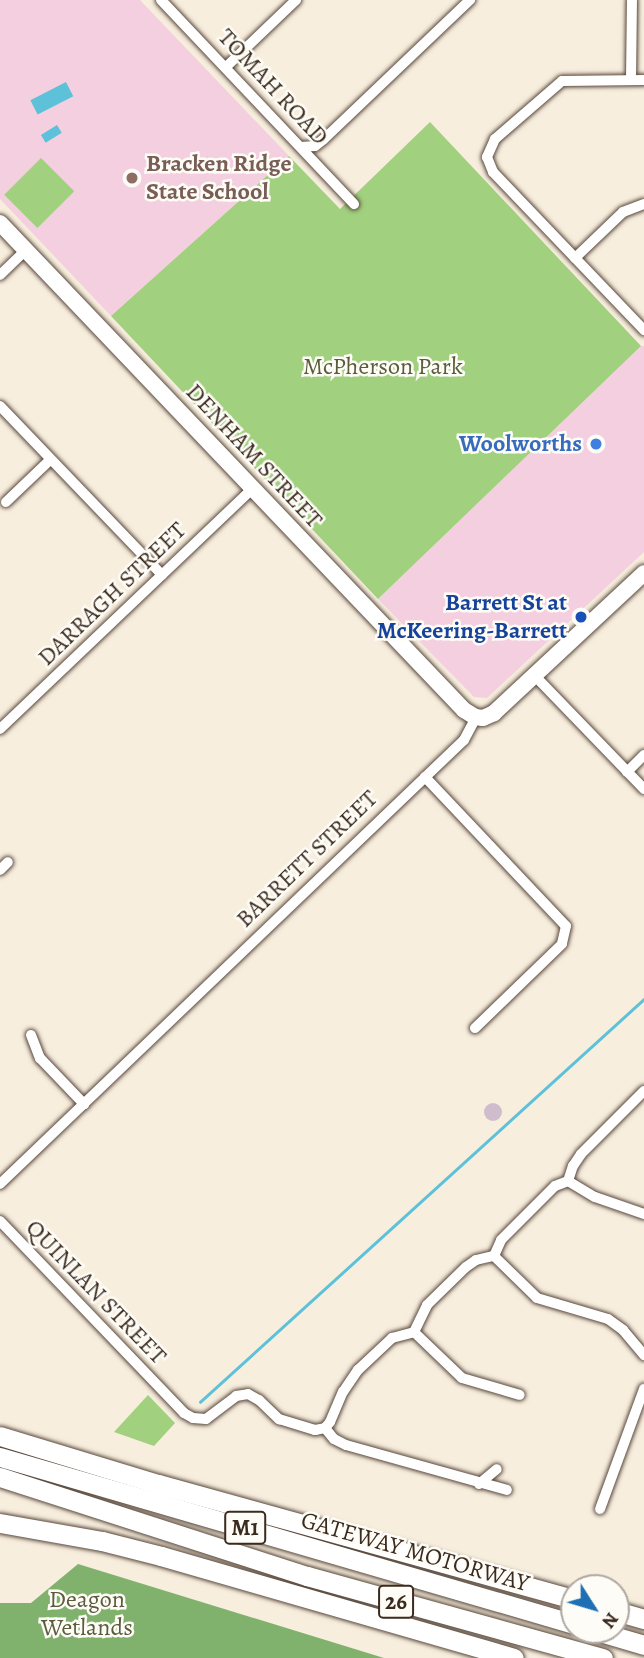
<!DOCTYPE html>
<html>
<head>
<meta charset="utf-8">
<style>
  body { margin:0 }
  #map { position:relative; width:644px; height:1658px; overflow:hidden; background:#f8eede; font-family:Alegreya,serif }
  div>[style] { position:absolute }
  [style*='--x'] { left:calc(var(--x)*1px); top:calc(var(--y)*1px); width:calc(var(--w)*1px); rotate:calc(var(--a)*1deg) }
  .built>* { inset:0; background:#f3cfdf }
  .industrial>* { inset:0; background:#cfbdce }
  .round { border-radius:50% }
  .green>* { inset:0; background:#a1d07f; transform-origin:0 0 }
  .forest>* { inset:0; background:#80b26e }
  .water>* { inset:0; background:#5cc1d9; transform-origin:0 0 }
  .stream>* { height:2.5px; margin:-1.25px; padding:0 1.25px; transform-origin:1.25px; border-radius:1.25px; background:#5cc1d9 }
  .roads { filter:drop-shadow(0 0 2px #57473b) drop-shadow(0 0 2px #57473b) }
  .street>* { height:10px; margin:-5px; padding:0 5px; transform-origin:5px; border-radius:5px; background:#fff }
  .secondary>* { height:16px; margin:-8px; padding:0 8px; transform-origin:8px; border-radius:8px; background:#fff }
  .highway>* { height:19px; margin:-9.5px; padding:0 9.5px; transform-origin:9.5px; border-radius:9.5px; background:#fff }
  .dots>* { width:19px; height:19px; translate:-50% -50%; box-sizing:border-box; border:4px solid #fdfcf7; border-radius:50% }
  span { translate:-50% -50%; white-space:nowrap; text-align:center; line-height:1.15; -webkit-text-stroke:5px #fdfcf7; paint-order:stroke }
  .shield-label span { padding:2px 5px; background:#fdfcf7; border:2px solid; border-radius:5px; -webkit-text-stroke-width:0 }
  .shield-label { font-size:23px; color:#3b2a1e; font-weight:700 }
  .street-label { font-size:24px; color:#3b2a1e }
  .education-label { font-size:24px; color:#785e54; font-weight:700 }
  .left { translate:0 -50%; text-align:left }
  .park-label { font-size:24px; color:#5a5c3b }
  .shop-label { font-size:24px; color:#366cbe; font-weight:700 }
  .right { translate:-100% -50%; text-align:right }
  .transit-label { font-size:24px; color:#164399; font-weight:700 }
  .north { position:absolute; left:560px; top:1574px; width:70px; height:70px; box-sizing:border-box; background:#fdfcf7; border:2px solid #afa8a0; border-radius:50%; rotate:127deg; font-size:19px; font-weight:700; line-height:28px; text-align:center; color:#3b2a1e }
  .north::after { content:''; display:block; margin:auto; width:24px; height:32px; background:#1f6fb2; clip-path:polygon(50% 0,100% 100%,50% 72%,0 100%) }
</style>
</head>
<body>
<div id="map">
  <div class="built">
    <i style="clip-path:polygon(0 0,140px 0,289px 156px,111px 316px,0 199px)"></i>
    <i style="clip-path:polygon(641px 346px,644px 346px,644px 552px,487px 698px,474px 697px,378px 599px)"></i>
  </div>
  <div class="industrial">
    <i class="round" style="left:484px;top:1103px;width:18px;height:18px"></i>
  </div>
  <div class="green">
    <i style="clip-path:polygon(430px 122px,641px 346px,378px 599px,111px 316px,289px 156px,340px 209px)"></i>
    <i style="left:41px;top:158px;width:47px;height:52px;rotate:45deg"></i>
    <i style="clip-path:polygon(148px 1395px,175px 1423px,154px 1446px,114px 1432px)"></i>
  </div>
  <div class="forest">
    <i style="clip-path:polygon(78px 1564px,384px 1658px,0 1658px,0 1603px,31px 1603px)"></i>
  </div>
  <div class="water">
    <i style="left:66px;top:82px;width:16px;height:40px;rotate:63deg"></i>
    <i style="left:57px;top:125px;width:9px;height:19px;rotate:58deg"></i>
  </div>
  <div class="stream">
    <i style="--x:200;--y:1402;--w:600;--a:-42.23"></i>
  </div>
  <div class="roads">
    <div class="street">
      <i style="--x:161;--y:0;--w:281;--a:46.6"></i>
      <i style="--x:226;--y:67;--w:97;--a:-43.7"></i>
      <i style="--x:631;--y:80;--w:80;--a:-89.3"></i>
      <i style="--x:644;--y:80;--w:82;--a:179.3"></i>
      <i style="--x:562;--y:81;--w:89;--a:139.1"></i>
      <i style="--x:495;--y:139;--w:20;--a:114"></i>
      <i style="--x:487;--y:157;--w:16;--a:68"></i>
      <i style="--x:493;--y:172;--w:219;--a:46.3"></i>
      <i style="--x:301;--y:147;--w:14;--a:-4"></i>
      <i style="--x:315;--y:146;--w:11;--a:-38"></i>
      <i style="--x:324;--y:139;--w:202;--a:-43.6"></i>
      <i style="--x:575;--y:258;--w:66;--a:-43.8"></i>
      <i style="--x:623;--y:212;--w:22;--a:-21"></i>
      <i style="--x:0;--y:275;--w:36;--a:-44"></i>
      <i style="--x:0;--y:406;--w:234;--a:46.2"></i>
      <i style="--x:6;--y:502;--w:61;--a:-43.7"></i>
      <i style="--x:535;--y:676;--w:157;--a:46"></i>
      <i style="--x:0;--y:729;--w:349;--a:-43.6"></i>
      <i style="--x:627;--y:772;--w:24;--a:-45"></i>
      <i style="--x:425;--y:777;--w:205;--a:46.6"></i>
      <i style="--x:566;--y:926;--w:18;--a:103"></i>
      <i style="--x:562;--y:944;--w:121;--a:136"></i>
      <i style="--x:0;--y:870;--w:11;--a:-45"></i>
      <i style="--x:31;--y:1035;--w:25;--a:69"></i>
      <i style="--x:40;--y:1058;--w:64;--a:46.3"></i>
      <i style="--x:568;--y:1181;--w:16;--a:-72"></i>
      <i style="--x:573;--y:1166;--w:14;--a:-56"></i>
      <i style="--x:581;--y:1154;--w:89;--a:-45"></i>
      <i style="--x:0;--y:1184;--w:642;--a:-43.74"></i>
      <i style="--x:464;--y:740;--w:26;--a:-62"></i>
      <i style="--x:0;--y:1221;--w:266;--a:46.2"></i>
      <i style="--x:184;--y:1413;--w:10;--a:29"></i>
      <i style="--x:193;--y:1418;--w:13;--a:4"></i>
      <i style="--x:206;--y:1419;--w:38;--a:-37"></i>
      <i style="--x:236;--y:1396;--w:12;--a:-9"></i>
      <i style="--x:248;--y:1394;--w:13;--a:29"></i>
      <i style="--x:259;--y:1400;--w:28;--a:44"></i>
      <i style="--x:279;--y:1419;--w:38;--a:17"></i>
      <i style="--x:315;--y:1430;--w:10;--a:-11"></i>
      <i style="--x:325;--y:1428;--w:8;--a:-50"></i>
      <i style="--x:330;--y:1422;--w:33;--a:-67"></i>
      <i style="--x:343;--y:1392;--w:27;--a:-56"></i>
      <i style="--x:358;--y:1370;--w:47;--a:-43.3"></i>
      <i style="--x:392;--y:1338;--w:23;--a:-15"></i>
      <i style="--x:414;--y:1332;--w:30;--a:-64"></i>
      <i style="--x:427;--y:1305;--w:54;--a:-44.3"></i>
      <i style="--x:466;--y:1267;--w:12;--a:-35"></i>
      <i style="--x:476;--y:1260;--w:18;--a:-13"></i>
      <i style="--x:494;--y:1256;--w:17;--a:-66"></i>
      <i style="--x:501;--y:1240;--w:76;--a:-45"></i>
      <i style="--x:555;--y:1186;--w:14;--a:-21"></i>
      <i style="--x:568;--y:1181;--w:31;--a:31"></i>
      <i style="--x:595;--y:1197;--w:52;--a:19.1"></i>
      <i style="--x:494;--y:1256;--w:60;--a:44.3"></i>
      <i style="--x:537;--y:1298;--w:74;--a:16.5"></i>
      <i style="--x:608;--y:1319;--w:19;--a:36"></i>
      <i style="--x:623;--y:1330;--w:33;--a:50"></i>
      <i style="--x:414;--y:1332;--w:66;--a:43.8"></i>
      <i style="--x:462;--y:1378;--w:60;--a:16.3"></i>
      <i style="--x:325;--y:1428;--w:14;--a:51"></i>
      <i style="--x:334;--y:1439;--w:13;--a:27"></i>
      <i style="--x:346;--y:1445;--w:167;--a:15.6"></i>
      <i style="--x:479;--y:1484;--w:23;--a:-40"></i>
      <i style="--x:600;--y:1509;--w:128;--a:-69.9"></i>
    </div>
    <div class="secondary">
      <i style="--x:0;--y:223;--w:673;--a:46.39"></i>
      <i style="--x:464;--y:710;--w:13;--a:32"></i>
      <i style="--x:475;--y:717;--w:8;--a:7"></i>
      <i style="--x:483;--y:718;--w:12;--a:-24"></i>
      <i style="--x:494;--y:713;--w:205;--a:-43"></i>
    </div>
    <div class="highway">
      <i style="--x:0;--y:1436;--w:165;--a:16.9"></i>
      <i style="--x:158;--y:1484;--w:432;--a:15.5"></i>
      <i style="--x:0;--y:1457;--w:598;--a:16.22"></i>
      <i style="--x:0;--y:1477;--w:323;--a:17.9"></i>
      <i style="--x:307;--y:1576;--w:307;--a:15.5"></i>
      <i style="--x:0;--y:1523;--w:104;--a:10"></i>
      <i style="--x:102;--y:1541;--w:61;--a:14.3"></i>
      <i style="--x:161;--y:1556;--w:367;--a:16.1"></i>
      <i style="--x:616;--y:1611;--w:29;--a:16"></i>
      <i style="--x:593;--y:1630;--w:53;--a:16.4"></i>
    </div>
  </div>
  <div class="dots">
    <i style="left:132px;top:178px;background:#8d6e63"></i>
    <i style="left:596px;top:444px;background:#3f7fe0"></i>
    <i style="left:581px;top:617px;background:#1a4fb4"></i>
  </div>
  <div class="shield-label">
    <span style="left:245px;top:1528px">M1</span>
    <span style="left:396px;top:1602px">26</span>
  </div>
  <div class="street-label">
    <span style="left:273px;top:87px;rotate:47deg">TOMAH ROAD</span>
    <span style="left:254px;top:456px;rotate:47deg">DENHAM STREET</span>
    <span style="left:112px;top:594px;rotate:-44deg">DARRAGH STREET</span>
    <span style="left:307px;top:859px;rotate:-44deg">BARRETT STREET</span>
    <span style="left:96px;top:1292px;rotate:46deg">QUINLAN STREET</span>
    <span style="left:415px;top:1552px;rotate:16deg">GATEWAY MOTORWAY</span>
  </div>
  <div class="education-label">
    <span class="left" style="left:146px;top:178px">Bracken Ridge<br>State School</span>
  </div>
  <div class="park-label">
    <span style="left:383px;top:367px">McPherson Park</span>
    <span style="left:87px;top:1614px">Deagon<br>Wetlands</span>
  </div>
  <div class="shop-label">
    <span class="right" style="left:582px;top:444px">Woolworths</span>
  </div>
  <div class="transit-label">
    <span class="right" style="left:567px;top:617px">Barrett St at<br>McKeering-Barrett</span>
  </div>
  <div class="north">N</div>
</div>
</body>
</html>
